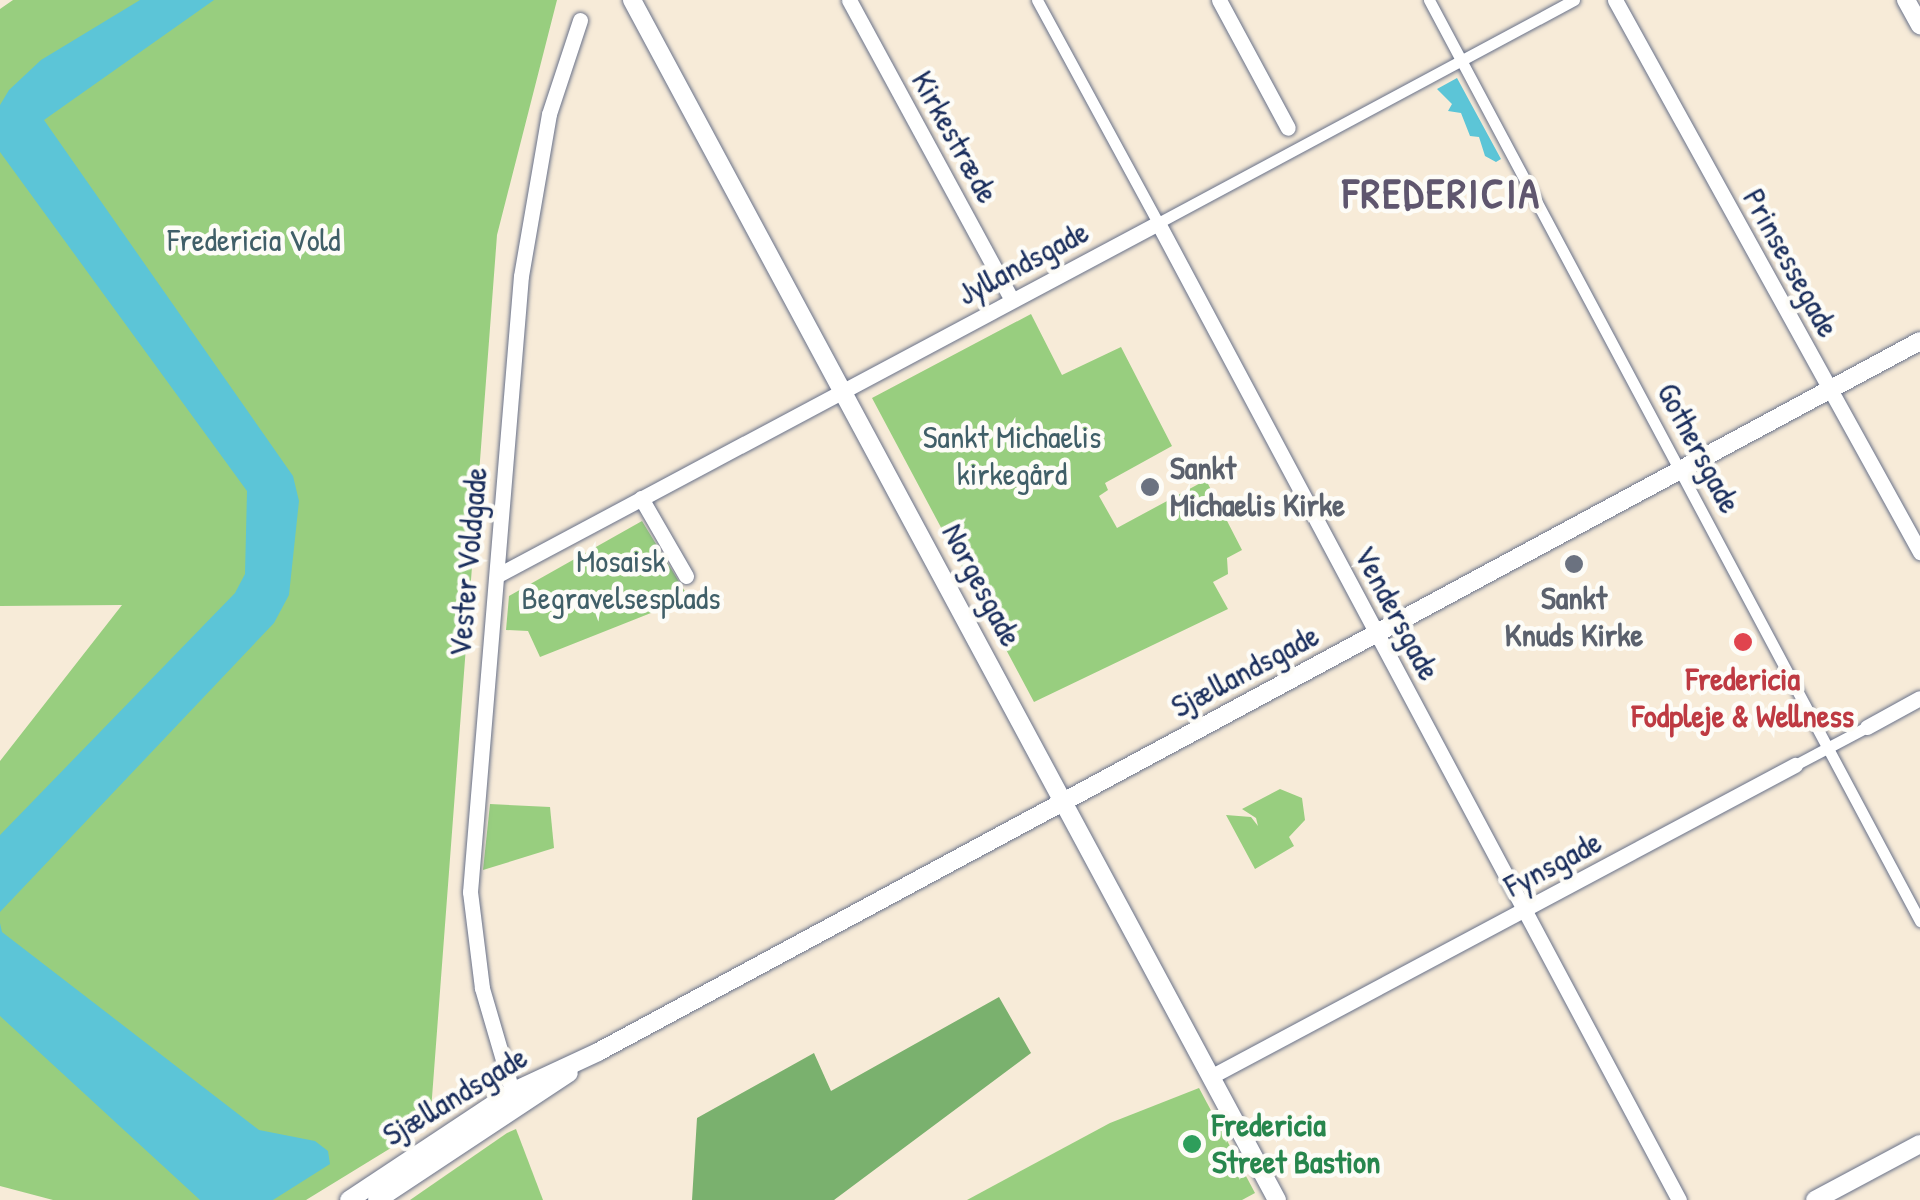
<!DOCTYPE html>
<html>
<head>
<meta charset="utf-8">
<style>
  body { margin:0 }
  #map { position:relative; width:1920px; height:1200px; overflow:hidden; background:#f7ebd8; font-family:"Patrick Hand",sans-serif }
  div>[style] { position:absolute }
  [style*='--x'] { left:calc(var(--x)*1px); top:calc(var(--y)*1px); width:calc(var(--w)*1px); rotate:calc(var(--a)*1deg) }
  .green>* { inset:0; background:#98ce7f }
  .forest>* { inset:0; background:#7ab16e }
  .water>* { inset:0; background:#5cc5d7 }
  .roads { filter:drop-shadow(0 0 2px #687189) drop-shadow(0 0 2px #687189) }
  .pedestrian>* { height:11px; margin:-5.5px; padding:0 5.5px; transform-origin:5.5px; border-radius:5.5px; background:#fff }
  .minor>* { height:15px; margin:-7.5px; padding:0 7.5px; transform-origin:7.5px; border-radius:7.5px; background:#fff }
  .tertiary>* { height:18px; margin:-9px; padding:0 9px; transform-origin:9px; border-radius:9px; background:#fff }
  .dots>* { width:28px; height:28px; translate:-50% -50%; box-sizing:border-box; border:5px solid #fdfcf7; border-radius:50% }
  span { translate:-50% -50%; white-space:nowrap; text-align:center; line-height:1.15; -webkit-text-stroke:9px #fdfcf7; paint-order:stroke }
  .street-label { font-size:32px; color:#1b2f5e }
  .park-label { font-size:32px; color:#405f68 }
  .worship-label { font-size:32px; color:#5b616d; font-weight:700 }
  .left { translate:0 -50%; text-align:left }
  .health-label { font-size:32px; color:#be3a42; font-weight:700 }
  .leisure-label { font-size:32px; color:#27864d; font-weight:700 }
  .district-label { font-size:42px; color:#5f566e; font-weight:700; letter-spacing:2.5px }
</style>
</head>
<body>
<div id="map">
  <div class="green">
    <i style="clip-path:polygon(13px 0,557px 0,497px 235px,430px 1124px,306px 1200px,53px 1200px,0 1186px,0 761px,122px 605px,0 606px,0 9px)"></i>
    <i style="clip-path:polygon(1031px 314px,1062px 375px,1121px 347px,1172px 446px,1105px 483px,1108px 490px,1099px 496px,1117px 528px,1206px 480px,1242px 550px,1227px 558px,1228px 574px,1213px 582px,1228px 609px,1034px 702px,872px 398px)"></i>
    <i style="clip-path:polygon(642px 521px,686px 593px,656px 611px,540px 657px,528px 631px,506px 630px,509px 596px)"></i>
    <i style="clip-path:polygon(1280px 789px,1302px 798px,1305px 820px,1289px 837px,1294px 846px,1255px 869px,1226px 815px,1251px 817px,1258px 826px,1256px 818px,1242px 809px)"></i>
    <i style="clip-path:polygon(490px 804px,550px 807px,554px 848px,483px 870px)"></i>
    <i style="clip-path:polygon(1199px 1088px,1255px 1193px,1242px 1200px,967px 1200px,1110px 1123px)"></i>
    <i style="clip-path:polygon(516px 1129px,543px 1200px,410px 1200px,507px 1133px)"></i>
  </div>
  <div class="forest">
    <i style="clip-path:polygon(999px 997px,1031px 1053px,834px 1200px,692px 1200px,697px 1118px,814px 1053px,831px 1091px)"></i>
  </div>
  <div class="water">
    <i style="clip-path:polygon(140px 0,214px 0,44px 120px,293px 476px,299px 501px,289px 595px,274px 623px,0 912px,0 835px,235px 593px,245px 574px,247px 491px,0 152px,0 105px,9px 90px,41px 60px)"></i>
    <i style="clip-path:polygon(1457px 78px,1501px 159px,1496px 162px,1485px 156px,1479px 137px,1470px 136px,1461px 113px,1448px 111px,1452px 104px,1437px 89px)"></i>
    <i style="clip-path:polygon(0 923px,2px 932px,259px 1130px,315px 1141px,328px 1151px,330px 1164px,273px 1200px,200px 1200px,0 1016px)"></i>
  </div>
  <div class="roads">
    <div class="pedestrian">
      <i style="--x:1037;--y:0;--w:254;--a:61.5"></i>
      <i style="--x:1158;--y:223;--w:472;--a:-28.2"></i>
      <i style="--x:1429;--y:0;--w:1044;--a:61.94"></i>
      <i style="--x:1795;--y:765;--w:81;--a:-27.8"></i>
    </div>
    <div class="minor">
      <i style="--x:849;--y:0;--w:341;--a:61.5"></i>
      <i style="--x:1219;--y:0;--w:145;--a:61.7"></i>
      <i style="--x:1615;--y:0;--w:631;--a:61.08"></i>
      <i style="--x:641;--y:498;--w:90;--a:60"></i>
      <i style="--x:498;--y:575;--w:748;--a:-28.07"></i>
      <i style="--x:1158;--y:223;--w:1107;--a:61.93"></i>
      <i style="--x:1867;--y:727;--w:60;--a:-28.7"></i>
      <i style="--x:1212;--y:1076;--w:661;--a:-28.08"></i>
      <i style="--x:515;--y:1101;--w:118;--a:-106.3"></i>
      <i style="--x:482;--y:988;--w:97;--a:-97.1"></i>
      <i style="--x:470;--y:892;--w:618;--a:-85.27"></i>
      <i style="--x:521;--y:276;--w:164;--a:-80.2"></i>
      <i style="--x:549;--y:114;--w:99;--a:-71.7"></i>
    </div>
    <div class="tertiary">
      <i style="--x:632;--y:0;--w:1362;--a:61.74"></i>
      <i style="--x:1906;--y:0;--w:29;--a:61"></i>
      <i style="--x:349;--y:1200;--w:196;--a:-33.5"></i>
      <i style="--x:512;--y:1092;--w:95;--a:-24.9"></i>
      <i style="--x:598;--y:1052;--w:1501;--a:-28.27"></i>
      <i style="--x:377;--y:1200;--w:230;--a:-33.5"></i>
      <i style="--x:1815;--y:1200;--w:119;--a:-28.1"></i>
    </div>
  </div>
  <div class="dots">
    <i style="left:1150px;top:487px;background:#6b7280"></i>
    <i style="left:1574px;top:564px;background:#6b7280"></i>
    <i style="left:1743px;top:642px;background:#e0444e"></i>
    <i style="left:1192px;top:1144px;background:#2e9e5b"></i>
  </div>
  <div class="street-label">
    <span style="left:955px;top:137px;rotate:61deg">Kirkestræde</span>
    <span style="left:1023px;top:263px;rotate:-28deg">Jyllandsgade</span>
    <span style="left:1791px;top:263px;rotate:61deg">Prinsessegade</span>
    <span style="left:1699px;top:448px;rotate:62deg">Gothersgade</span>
    <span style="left:468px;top:562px;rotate:-85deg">Vester Voldgade</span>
    <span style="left:982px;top:585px;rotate:62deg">Norgesgade</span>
    <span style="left:1397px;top:613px;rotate:62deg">Vendersgade</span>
    <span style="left:1245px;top:671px;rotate:-28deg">Sjællandsgade</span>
    <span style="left:1553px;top:864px;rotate:-28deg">Fynsgade</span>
    <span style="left:455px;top:1096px;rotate:-31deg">Sjællandsgade</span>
  </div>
  <div class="park-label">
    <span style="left:254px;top:240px">Fredericia Vold</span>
    <span style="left:1012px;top:456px">Sankt Michaelis<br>kirkegård</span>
    <span style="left:621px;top:580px">Mosaisk<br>Begravelsesplads</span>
  </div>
  <div class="worship-label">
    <span class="left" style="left:1170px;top:487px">Sankt<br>Michaelis Kirke</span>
    <span style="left:1574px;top:617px">Sankt<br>Knuds Kirke</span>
  </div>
  <div class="health-label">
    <span style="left:1743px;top:698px">Fredericia<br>Fodpleje &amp; Wellness</span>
  </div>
  <div class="leisure-label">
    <span class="left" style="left:1212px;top:1144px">Fredericia<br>Street Bastion</span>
  </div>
  <div class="district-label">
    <span style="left:1442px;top:193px">FREDERICIA</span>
  </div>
</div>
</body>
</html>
